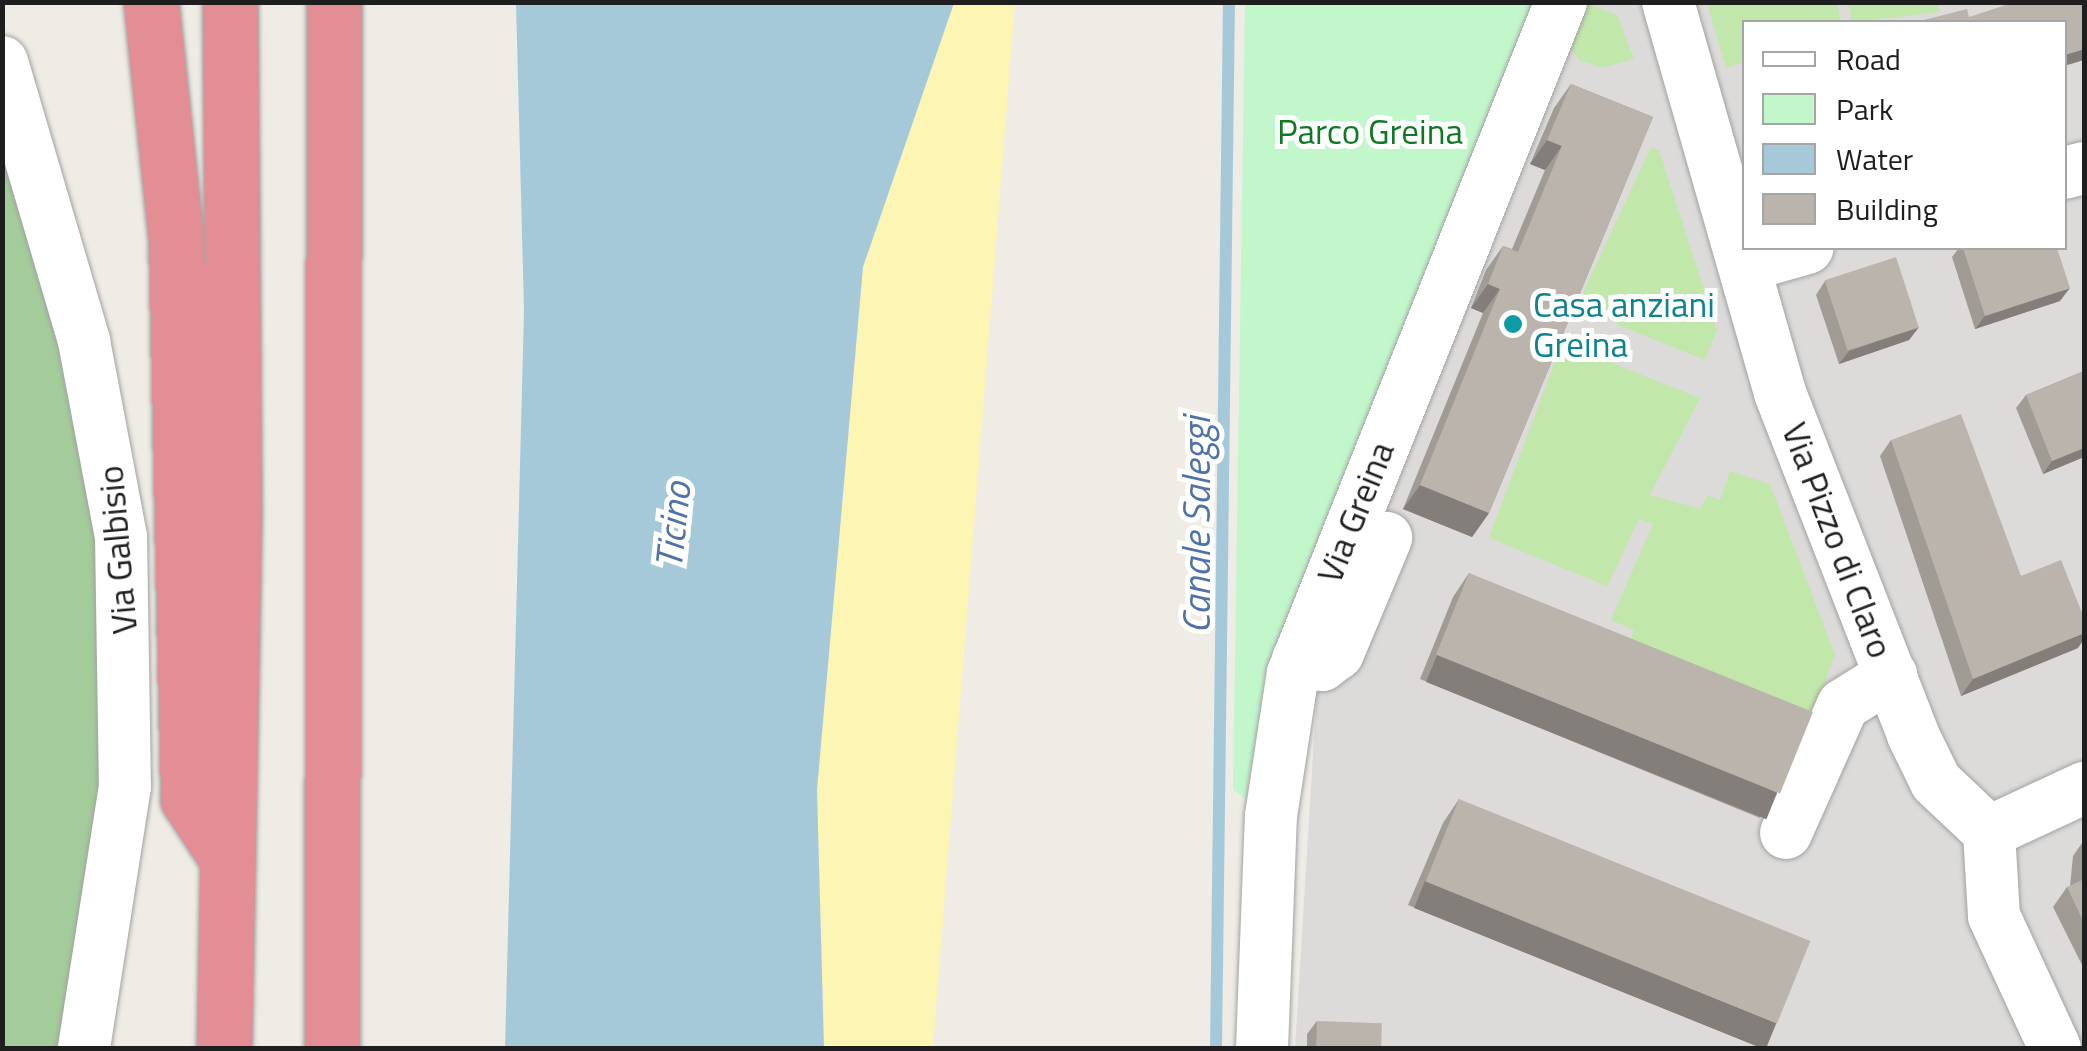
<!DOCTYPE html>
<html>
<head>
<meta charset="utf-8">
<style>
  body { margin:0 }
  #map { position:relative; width:2087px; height:1051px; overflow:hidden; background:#eeece4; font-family:"Titillium Web",sans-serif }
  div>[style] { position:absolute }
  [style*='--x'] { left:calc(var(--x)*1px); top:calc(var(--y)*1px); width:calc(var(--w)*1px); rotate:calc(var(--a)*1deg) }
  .residential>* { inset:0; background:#dcdbda }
  .grass>* { inset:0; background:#c2e7ab }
  .forest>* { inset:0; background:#a4cc9a }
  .sand>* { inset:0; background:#fcf5b4 }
  .park>* { inset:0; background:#c2f7cc }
  .water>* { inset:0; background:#a6c9da }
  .stream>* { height:12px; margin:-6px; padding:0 6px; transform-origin:6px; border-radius:6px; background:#a6c9da }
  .roads { filter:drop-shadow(0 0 2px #a2a2a2) drop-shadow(0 0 2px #a2a2a2) }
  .minor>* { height:52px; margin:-26px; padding:0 26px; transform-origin:26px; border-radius:26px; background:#fff }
  .highway>* { height:55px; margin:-27.5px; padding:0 27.5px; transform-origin:27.5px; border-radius:27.5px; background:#e38e95 }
  .wall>* { inset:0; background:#a19b95 }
  .shaded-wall>* { inset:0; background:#837e79; transform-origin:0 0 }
  .building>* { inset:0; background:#bbb4ad; transform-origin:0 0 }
  .dots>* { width:28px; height:28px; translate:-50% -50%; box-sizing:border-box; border:5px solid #fff; border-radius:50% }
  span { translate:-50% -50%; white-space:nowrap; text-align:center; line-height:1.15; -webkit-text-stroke:10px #fff; paint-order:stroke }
  .park-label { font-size:35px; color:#0f7823 }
  .culture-label { font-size:35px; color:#0d838f }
  .left { translate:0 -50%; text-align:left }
  .street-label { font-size:35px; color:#1e1e1e }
  .water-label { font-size:38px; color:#4e72a9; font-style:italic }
  .frame { position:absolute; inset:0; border:5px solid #1e1e1e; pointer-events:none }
  .legend { position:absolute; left:1742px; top:20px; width:325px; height:230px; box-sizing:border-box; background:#fff; border:2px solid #a5a5a5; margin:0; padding:12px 18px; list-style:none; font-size:30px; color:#1e1e1e }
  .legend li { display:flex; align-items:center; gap:20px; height:50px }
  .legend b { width:50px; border:2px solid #a5a5a5 }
</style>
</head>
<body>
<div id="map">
  <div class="residential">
    <i style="clip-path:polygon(evenodd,1570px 3px,2084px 3px,2084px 1048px,1295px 1048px,1320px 640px,1570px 3px,1744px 22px,2064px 22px,2064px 248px,1744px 248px,1744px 22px)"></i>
  </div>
  <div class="grass">
    <i style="clip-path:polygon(1587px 3px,1617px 15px,1634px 59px,1602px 68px,1579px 60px,1562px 34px,1569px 9px)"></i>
    <i style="clip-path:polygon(1707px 3px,1837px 3px,1841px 22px,1744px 22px,1744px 62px,1726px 68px)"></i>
    <i style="clip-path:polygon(1848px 3px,1937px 3px,1940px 12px,1852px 22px)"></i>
    <i style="clip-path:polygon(1651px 147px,1659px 150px,1717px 330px,1705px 360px,1620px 326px,1583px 293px)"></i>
    <i style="clip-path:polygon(1562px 343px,1700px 398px,1650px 495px,1701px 509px,1707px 495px,1720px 500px,1730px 471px,1770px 484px,1835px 655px,1803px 739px,1620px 665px,1634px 630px,1611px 620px,1653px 524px,1639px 519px,1607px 586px,1489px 538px)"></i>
  </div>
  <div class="forest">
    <i style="clip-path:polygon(2px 62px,121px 536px,84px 1048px,3px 1048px)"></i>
  </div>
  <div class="sand">
    <i style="clip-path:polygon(954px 3px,1015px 3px,933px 1048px,824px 1048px,817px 790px,863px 267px)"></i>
  </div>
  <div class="park">
    <i style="clip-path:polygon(1245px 3px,1561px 3px,1271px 816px,1233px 790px)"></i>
  </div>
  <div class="water">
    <i style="clip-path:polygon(516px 3px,954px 3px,863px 267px,817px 790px,824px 1048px,505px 1048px,524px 310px)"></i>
  </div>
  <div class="stream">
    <i style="--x:1216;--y:1048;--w:1046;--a:-89.29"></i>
  </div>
  <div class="roads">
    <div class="minor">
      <i style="--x:1668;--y:2;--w:407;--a:74"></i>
      <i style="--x:1780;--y:393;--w:367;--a:68.7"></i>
      <i style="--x:1913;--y:735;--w:52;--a:63.9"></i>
      <i style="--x:1936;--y:782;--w:73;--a:43.3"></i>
      <i style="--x:1989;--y:832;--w:84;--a:86.6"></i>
      <i style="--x:1994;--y:916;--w:145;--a:65.2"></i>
      <i style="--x:2;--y:62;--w:291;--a:73.6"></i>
      <i style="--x:84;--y:341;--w:198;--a:79.3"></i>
      <i style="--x:121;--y:536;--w:250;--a:89.1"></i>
      <i style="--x:125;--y:786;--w:265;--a:98.9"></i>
      <i style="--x:2064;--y:173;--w:21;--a:-14"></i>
      <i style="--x:1744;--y:266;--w:66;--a:-15.9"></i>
      <i style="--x:1298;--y:659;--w:25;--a:14"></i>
      <i style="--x:1322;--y:665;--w:20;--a:-37"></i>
      <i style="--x:1338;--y:653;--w:125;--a:-67.3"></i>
      <i style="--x:1989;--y:832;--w:105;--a:-24.9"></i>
      <i style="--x:1786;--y:833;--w:140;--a:-66"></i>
      <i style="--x:1843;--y:705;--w:57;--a:-32"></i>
      <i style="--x:1262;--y:1048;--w:232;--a:-87.8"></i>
      <i style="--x:1271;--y:816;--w:145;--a:-81.3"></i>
      <i style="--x:1293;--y:673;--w:723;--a:-68.23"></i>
    </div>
    <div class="highway">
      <i style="--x:151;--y:2;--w:238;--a:84"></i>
      <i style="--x:176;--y:239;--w:560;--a:88.77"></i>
      <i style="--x:188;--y:799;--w:69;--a:56.8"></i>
      <i style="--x:224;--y:1048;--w:536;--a:-88.93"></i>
      <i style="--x:234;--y:512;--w:510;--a:-90.45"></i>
      <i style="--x:332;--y:1048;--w:1046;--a:-89.89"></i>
    </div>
  </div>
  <div class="wall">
    <i style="clip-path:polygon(1571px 84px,1653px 117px,1489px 513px,1472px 537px,1403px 509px,1483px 313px,1471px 308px,1486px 270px,1503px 246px,1512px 249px,1545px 170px,1530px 164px,1554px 108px)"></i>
    <i style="clip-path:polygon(1959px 248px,2057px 248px,2060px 301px,1975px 329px,1952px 257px)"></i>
    <i style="clip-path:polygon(1825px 281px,1919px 327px,1909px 340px,1839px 364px,1816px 295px)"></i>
    <i style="clip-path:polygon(2084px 371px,2084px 457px,2043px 474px,2016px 408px,2026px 395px)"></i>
    <i style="clip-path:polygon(1891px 440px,2021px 576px,2078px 648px,1961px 696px,1880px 456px)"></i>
    <i style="clip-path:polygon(1469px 573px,1777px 794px,1760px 818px,1420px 679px,1453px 597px)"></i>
    <i style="clip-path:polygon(1459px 799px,1759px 1047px,1408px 905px,1443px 823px)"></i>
    <i style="clip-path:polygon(2084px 840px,2084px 969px,2053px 907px,2067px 887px,2070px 886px,2073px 856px)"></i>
    <i style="clip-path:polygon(1317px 1021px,1381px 1048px,1307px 1048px,1307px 1034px)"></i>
  </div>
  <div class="shaded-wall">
    <i style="clip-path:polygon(2084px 49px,2084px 60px,2064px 66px,2064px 55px)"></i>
    <i style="clip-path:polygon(1547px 140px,1562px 146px,1545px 170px,1530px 164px)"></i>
    <i style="clip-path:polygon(1488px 284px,1500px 289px,1483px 313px,1471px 308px)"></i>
    <i style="clip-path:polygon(2070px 288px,2060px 301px,1975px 329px,1985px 316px)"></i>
    <i style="clip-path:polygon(1919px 327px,1909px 340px,1839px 364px,1849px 351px)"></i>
    <i style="clip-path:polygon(2084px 448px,2084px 457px,2043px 474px,2052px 461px)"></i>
    <i style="clip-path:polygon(1420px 485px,1489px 513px,1472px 537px,1403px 509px)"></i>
    <i style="clip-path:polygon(2084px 633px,2084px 639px,2078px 648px,1961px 696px,1973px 679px)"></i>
    <i style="left:1437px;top:655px;width:367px;height:29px;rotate:22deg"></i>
    <i style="left:1425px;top:881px;width:379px;height:29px;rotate:22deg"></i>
  </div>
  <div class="building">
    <i style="clip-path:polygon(2015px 2px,2084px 2px,2084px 49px,2064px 55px,2064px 22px,1916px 22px,1967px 9px,1969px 17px)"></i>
    <i style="clip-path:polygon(1571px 84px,1653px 117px,1489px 513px,1420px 485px,1500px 289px,1488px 284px,1503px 246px,1518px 252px,1562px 146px,1547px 140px)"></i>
    <i style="clip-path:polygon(1963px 248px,2057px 248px,2070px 288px,1985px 316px)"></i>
    <i style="left:1896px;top:257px;width:74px;height:75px;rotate:72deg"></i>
    <i style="clip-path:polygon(2084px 371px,2084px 448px,2052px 461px,2026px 395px)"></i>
    <i style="clip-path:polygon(1961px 414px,2021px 576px,2061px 560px,2084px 618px,2084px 633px,1973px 679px,1891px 440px)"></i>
    <i style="left:1469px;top:573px;width:371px;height:88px;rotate:22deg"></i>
    <i style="left:1459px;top:799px;width:379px;height:89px;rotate:22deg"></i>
    <i style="clip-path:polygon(2084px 858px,2084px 923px,2067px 887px,2082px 880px)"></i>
    <i style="left:1317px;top:1021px;width:65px;height:27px;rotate:2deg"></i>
  </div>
  <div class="dots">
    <i style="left:1513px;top:324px;background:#0f9aa8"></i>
  </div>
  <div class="park-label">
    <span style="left:1370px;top:131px">Parco Greina</span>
  </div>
  <div class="culture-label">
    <span class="left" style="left:1533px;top:324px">Casa anziani<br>Greina</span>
  </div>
  <div class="street-label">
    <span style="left:1355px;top:512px;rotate:-68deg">Via Greina</span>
    <span style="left:1838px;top:540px;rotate:69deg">Via Pizzo di Claro</span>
    <span style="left:117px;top:550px;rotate:-95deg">Via Galbisio</span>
  </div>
  <div class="water-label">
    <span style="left:673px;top:525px;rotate:-84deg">Ticino</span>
    <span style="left:1197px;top:525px;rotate:-90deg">Canale Saleggi</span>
  </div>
  <div class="frame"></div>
  <ul class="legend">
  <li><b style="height:12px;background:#fff"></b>Road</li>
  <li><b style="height:28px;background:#c2f7cc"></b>Park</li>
  <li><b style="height:28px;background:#a6c9da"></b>Water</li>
  <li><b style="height:28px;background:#bbb4ad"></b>Building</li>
  </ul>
</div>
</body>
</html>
